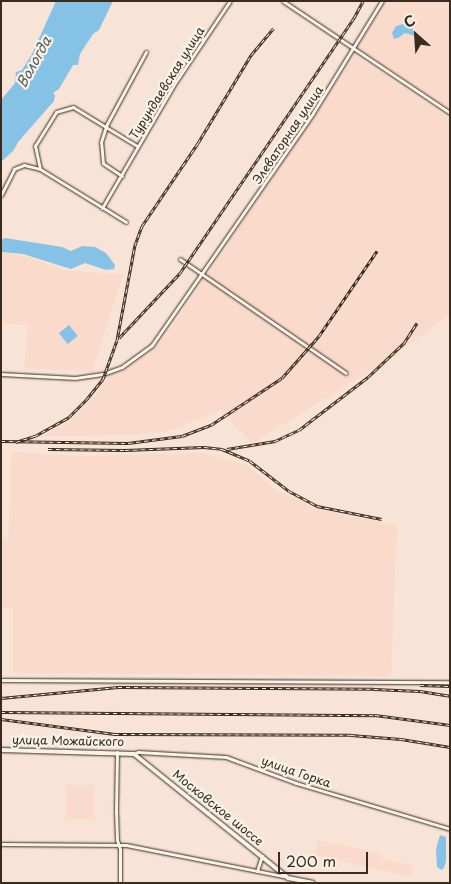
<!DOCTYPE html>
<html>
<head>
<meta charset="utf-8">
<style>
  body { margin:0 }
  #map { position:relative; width:451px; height:884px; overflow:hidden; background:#f8e4d7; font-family:"Playpen Sans",sans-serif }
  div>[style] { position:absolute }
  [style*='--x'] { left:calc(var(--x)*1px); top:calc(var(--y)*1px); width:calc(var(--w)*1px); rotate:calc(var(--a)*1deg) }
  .built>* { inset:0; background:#f9dacb; transform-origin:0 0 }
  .water>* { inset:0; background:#86c2e6; transform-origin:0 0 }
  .roads { filter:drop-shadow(0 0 1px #3b2a1e) drop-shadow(0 0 1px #3b2a1e) }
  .minor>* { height:3px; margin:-1.5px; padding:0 1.5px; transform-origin:1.5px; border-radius:1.5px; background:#f7f3e8 }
  .major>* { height:4px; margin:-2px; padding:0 2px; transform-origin:2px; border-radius:2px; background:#f7f3e8 }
  .rail>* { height:3px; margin-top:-1.5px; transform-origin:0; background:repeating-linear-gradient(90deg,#f7f3e8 0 4px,#3b2a1e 0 8px); box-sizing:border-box; border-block:1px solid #3b2a1e }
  span { translate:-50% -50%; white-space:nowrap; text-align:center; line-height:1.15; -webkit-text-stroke:4.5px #f7f3e8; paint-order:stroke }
  .street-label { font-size:12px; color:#3b2a1e }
  .water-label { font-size:14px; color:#52585a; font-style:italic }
  .frame { position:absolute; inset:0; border:2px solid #3b2a1e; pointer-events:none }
  .north { position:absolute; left:391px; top:10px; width:50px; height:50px; -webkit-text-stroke:4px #f7f3e8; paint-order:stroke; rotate:334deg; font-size:14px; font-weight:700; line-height:20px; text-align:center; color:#3b2a1e }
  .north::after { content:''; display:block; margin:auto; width:18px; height:22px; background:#3b2a1e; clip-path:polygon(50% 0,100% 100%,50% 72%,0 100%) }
  .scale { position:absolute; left:278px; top:852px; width:90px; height:22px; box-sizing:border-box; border:2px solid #3b2a1e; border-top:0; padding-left:6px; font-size:15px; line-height:18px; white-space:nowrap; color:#3b2a1e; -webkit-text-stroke:4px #f7f3e8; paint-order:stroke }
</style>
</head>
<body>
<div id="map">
  <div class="built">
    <i style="clip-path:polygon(386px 1px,450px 1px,450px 109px,357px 47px)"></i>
    <i style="clip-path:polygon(355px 55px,450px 119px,450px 314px,391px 358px,252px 444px,221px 410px,179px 428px,156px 433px,128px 435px,43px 436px,71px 420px,89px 403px,112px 374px,134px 364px,163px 340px)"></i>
    <i style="clip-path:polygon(1px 252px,28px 257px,64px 270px,123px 275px,92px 372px,24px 368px,28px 326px,1px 323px)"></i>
    <i style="clip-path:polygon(12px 452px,82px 456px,203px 453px,247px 465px,277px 491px,326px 511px,397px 525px,391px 676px,13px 673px,13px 608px,1px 608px,1px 539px,8px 539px)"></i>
    <i style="left:66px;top:785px;width:28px;height:34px"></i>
    <i style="clip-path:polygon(318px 840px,382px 854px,382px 859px,414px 866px,411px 877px,315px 855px)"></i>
  </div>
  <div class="water">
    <i style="clip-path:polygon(56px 1px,113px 1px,99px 30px,93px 34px,80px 54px,78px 65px,73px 65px,59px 89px,53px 93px,55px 95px,54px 101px,19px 141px,13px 151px,1px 162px,1px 100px,15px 83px,16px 72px,22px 70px,32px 54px)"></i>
    <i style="clip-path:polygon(410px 22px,415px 36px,405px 33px,398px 38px,394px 39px,392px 33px,396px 26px)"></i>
    <i style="clip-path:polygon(5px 238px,62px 247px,71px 251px,82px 246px,95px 247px,106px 253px,115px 265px,114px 269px,106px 270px,85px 263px,71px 269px,23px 254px,2px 252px,1px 240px)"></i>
    <i style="left:69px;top:325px;width:14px;height:13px;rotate:51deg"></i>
    <i style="clip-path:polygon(440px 835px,446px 837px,446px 861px,444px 868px,441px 870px,437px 867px,436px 849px)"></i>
  </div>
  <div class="roads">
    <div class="minor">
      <i style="--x:283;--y:1;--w:201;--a:33.8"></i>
      <i style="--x:40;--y:169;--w:24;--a:-102"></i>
      <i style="--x:35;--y:146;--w:40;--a:-58"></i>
      <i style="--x:56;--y:112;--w:18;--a:-16"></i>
      <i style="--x:73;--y:107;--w:75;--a:31.4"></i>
      <i style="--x:122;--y:176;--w:23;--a:-146"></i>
      <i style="--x:103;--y:163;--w:21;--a:-95"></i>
      <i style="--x:101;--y:142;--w:19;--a:-72"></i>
      <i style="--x:107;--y:124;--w:82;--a:-61.6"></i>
      <i style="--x:1;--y:195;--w:29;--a:-63"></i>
      <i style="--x:14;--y:169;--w:11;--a:-22"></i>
      <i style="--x:24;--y:165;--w:16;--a:14"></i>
      <i style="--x:40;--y:169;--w:101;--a:31.6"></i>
      <i style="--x:102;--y:208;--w:141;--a:-59.8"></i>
      <i style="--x:173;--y:86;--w:102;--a:-56.2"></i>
      <i style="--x:180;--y:259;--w:201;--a:34.5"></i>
      <i style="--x:1;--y:374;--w:74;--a:3.1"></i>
      <i style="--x:75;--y:378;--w:28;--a:-8"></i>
      <i style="--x:103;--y:374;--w:20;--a:-20"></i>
      <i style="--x:122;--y:367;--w:37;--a:-36"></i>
      <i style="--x:152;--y:345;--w:282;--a:-55.2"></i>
      <i style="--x:313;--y:113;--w:132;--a:-58.4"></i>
      <i style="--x:1;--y:680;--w:449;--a:0.3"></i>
      <i style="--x:117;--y:752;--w:59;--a:91"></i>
      <i style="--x:116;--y:811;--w:29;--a:88"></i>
      <i style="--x:117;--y:840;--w:9;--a:72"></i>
      <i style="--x:120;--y:849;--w:34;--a:90"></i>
      <i style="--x:134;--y:754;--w:4;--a:-27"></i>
      <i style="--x:138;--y:752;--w:88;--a:3.3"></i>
      <i style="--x:226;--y:757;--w:75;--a:20.4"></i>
      <i style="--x:296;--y:783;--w:161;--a:16.6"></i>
      <i style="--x:1;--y:844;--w:125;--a:0.5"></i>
      <i style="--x:126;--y:845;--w:164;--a:11.2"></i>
      <i style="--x:257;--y:871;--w:16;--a:-72"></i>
    </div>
    <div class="major">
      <i style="--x:1;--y:750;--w:133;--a:1.7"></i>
      <i style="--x:134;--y:754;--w:198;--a:38.8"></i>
      <i style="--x:288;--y:878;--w:25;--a:11"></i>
    </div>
  </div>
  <div class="rail">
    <i style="--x:119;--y:338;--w:89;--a:-46.8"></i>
    <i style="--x:180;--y:273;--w:309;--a:-55.7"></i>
    <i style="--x:354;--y:18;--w:19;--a:-62"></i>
    <i style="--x:1;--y:441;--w:127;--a:0.9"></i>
    <i style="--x:128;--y:443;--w:54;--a:-7.4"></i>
    <i style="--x:182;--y:436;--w:31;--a:-21"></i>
    <i style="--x:211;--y:425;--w:85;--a:-33.5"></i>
    <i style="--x:282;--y:378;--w:56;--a:-48.6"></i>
    <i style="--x:319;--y:336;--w:103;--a:-55.7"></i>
    <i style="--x:16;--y:442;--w:20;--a:-18"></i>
    <i style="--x:35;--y:436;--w:39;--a:-29"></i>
    <i style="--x:69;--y:417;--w:24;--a:-45"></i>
    <i style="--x:86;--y:400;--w:27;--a:-51"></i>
    <i style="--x:103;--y:379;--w:41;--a:-70.3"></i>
    <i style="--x:117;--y:340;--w:97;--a:-79.3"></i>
    <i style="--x:135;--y:245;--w:20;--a:-70"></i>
    <i style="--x:142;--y:226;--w:100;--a:-56"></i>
    <i style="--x:198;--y:143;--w:103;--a:-58.9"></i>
    <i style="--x:251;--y:55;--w:35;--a:-50"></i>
    <i style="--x:48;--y:449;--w:77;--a:0.7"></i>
    <i style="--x:125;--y:450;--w:79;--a:-2.2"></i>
    <i style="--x:204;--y:447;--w:18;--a:6"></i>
    <i style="--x:222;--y:449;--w:30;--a:23"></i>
    <i style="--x:250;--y:461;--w:49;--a:37.6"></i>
    <i style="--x:289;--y:491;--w:32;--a:28"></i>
    <i style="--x:317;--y:506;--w:66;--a:11.3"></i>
    <i style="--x:227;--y:449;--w:49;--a:-9.5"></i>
    <i style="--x:275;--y:441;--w:26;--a:-25"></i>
    <i style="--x:299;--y:430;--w:87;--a:-37.5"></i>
    <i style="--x:368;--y:377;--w:50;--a:-43.4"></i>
    <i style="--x:404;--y:343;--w:24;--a:-57"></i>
    <i style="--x:420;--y:685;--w:30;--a:2"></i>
    <i style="--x:1;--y:698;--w:118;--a:-5.4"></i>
    <i style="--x:118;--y:687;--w:256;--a:0.4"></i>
    <i style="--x:374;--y:689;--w:46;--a:2.5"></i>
    <i style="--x:420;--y:691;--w:30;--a:9"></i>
    <i style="--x:1;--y:712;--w:374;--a:0.5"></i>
    <i style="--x:375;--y:715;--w:76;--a:7.6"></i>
    <i style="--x:1;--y:719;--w:115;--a:7.5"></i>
    <i style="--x:115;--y:734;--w:236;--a:0.2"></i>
    <i style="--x:351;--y:735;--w:50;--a:4.6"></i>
    <i style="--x:401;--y:739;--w:50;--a:9.3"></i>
  </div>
  <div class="street-label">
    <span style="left:167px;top:83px;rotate:-58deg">Турундаевская улица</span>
    <span style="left:288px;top:135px;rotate:-56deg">Элеваторная улица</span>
    <span style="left:68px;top:741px;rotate:1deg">улица Можайского</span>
    <span style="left:296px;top:772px;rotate:19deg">улица Горка</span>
    <span style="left:218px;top:808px;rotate:39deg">Московское шоссе</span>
  </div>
  <div class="water-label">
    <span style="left:34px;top:62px;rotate:-61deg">Вологда</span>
  </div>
  <div class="frame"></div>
  <div class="north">С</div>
  <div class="scale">200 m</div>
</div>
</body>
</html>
